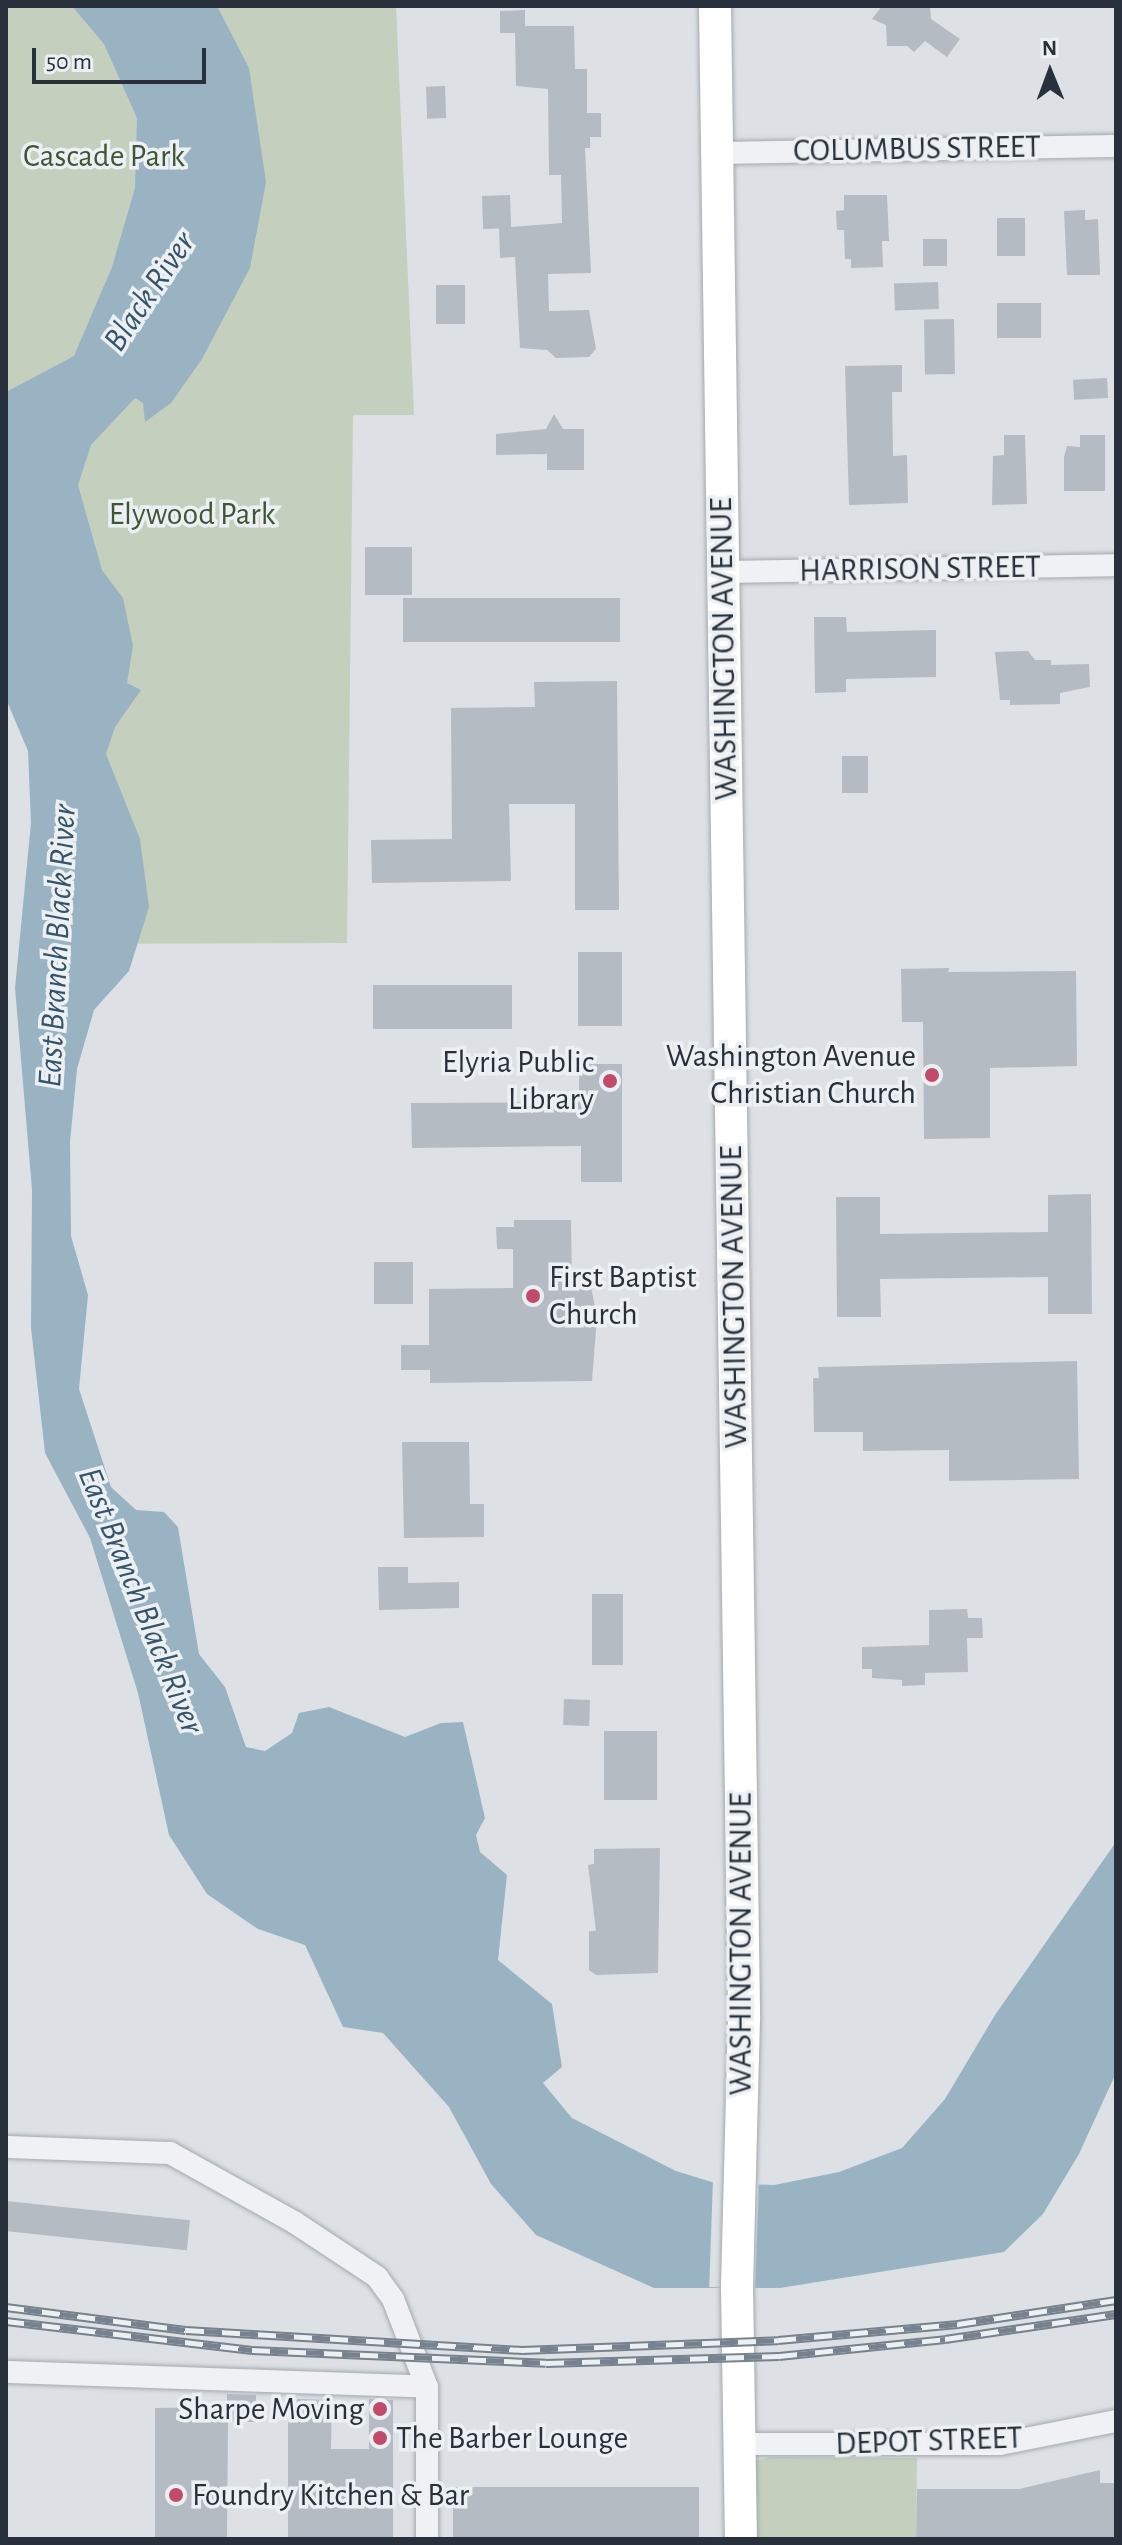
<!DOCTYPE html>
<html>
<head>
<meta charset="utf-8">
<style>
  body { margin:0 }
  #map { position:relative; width:1122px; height:2545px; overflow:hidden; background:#dde1e5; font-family:"Alegreya Sans",sans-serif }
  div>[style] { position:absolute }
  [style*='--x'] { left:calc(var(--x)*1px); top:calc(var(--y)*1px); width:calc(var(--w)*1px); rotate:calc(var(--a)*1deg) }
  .green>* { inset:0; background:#c4cfbe }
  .water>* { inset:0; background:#9ab3c3 }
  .pier>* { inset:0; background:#dde1e5; transform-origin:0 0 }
  .building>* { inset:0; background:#b4bbc2; transform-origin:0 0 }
  .roads { filter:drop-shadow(0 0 2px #a3a9af) drop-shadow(0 0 2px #a3a9af) }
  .street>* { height:22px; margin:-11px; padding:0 11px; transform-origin:11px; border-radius:11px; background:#eff1f4 }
  .secondary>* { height:32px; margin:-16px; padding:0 16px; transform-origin:16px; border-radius:16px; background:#fff }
  .rail>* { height:9px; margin-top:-4.5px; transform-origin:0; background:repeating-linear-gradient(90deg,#ecf0f3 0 18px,#77828e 0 36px); box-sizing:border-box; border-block:2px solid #77828e }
  .dots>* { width:22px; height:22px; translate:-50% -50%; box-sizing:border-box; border:4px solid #ecf0f3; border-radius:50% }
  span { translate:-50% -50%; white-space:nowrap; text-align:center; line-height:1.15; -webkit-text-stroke:7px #ecf0f3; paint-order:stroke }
  .street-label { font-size:32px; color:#28313b }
  .park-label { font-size:32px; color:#405536 }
  .poi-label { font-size:32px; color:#28313b }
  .right { translate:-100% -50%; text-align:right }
  .left { translate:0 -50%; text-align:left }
  .water-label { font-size:34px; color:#35546b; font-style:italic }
  .frame { position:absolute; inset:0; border:8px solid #28313b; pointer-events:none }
  .north { position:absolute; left:1010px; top:32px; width:80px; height:80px; -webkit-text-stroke:6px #ecf0f3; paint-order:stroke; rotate:359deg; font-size:22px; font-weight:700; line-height:32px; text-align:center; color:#28313b }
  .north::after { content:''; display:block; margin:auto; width:28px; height:36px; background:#28313b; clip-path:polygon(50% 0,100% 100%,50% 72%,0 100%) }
  .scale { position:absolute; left:32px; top:48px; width:174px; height:36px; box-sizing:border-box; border:4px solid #28313b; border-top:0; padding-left:10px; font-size:24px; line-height:28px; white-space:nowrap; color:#28313b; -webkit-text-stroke:6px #ecf0f3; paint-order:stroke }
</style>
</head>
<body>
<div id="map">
  <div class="green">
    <i style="clip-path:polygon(6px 6px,396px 6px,414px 415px,353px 415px,347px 943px,65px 944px,6px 454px)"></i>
    <i style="clip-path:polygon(771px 2457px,917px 2458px,916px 2539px,754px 2539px,755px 2461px)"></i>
  </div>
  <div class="water">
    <i style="clip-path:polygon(72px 6px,217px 6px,249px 68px,266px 182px,250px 268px,202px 359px,171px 403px,145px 422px,143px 403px,135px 398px,91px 445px,78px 485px,102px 570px,123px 598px,133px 646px,127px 683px,141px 690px,115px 727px,106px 754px,140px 839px,149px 907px,129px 971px,94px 1010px,77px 1069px,70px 1142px,71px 1236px,88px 1295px,79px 1389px,111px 1487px,136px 1510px,164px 1512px,178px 1527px,199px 1654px,225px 1687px,246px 1747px,265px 1751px,292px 1733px,299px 1713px,329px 1707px,405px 1737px,441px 1723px,463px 1722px,485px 1818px,476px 1835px,480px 1852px,507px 1875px,498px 1960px,552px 2004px,562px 2067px,543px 2083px,572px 2118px,676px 2171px,715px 2183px,774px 2185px,839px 2172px,902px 2148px,945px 2099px,995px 2015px,1116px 1842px,1116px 2073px,1079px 2154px,1043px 2214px,1004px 2252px,780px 2288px,654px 2288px,536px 2235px,491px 2184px,449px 2107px,383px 2033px,343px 2027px,305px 1945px,258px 1929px,207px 1894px,169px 1835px,138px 1693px,90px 1538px,45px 1453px,31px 1328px,32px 1190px,15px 988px,31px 823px,28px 751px,6px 699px,6px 392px,74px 356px,112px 267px,135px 188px,137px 118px,104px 44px)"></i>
  </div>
  <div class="pier">
    <i style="left:713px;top:2179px;width:46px;height:108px;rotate:2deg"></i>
  </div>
  <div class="building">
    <i style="clip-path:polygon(882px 6px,930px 6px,931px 19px,960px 39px,947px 57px,925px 41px,914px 52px,907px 46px,887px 46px,886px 25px,872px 19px)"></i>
    <i style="clip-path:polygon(525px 10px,525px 26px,574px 26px,575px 69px,587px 69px,587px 113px,601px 113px,601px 137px,590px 137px,590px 148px,585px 148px,591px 273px,548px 274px,549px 311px,589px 310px,596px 349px,589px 357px,556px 358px,547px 350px,520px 348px,515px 257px,500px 258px,499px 228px,562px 223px,561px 175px,549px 175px,548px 89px,516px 86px,515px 33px,500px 33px,500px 11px)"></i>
    <i style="left:445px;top:86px;width:32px;height:19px;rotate:88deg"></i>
    <i style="left:510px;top:195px;width:33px;height:28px;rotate:88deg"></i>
    <i style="clip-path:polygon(844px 195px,887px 195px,889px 241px,882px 241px,883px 267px,851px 268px,851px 259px,845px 259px,844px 230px,837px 230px,836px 211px,844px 210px)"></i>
    <i style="clip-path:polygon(1085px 210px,1085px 220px,1098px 219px,1100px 275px,1067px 275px,1064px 211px)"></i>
    <i style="left:997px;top:218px;width:28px;height:38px"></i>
    <i style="left:923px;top:239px;width:24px;height:27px"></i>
    <i style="left:938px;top:282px;width:27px;height:44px;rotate:88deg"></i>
    <i style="left:436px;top:285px;width:29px;height:39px"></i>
    <i style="left:997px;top:303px;width:44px;height:35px"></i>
    <i style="left:954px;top:319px;width:55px;height:30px;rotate:89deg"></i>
    <i style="clip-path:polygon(902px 365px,902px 392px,892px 392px,893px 456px,907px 455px,908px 503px,849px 505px,845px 366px)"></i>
    <i style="left:1107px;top:378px;width:20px;height:34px;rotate:87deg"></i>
    <i style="clip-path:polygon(554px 414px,563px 429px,584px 429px,584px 470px,547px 470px,547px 454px,496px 455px,496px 434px,546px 429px)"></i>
    <i style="clip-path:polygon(1004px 435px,1025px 435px,1027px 504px,992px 505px,993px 456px,1004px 455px)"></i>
    <i style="clip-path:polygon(1080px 435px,1105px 435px,1105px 491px,1064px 491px,1064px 457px,1067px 446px,1080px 447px)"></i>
    <i style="left:365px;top:547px;width:47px;height:48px"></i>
    <i style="left:620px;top:598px;width:44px;height:217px;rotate:90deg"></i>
    <i style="clip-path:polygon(814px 617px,846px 617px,847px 632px,936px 630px,936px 677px,846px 679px,846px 692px,815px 693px)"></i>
    <i style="clip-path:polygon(1028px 651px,1035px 660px,1051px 660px,1051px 665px,1089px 664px,1090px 687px,1060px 693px,1060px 704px,1010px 705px,1010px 700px,1000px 700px,995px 652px)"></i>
    <i style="clip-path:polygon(617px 681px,619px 910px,575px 910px,575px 804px,509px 804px,511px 881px,372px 883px,371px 840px,452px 839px,451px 708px,535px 707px,534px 682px)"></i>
    <i style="left:842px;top:756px;width:26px;height:37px"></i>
    <i style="left:578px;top:952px;width:44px;height:74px"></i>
    <i style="clip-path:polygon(949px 968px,948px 972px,1076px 971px,1077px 1066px,990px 1068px,990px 1138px,924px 1139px,923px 1022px,902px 1022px,901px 969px)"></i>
    <i style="left:512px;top:985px;width:44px;height:139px;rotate:90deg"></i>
    <i style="clip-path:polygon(579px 1064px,622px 1064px,622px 1182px,581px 1182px,581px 1146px,412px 1148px,411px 1103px,579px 1102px)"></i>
    <i style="clip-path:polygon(1091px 1194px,1092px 1314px,1048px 1314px,1048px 1277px,880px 1279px,881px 1317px,837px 1317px,836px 1197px,880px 1197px,880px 1234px,1048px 1232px,1048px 1195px)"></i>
    <i style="clip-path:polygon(514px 1220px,571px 1220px,572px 1287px,591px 1287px,597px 1317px,592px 1381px,430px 1383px,430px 1370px,401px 1370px,401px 1345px,429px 1345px,429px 1289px,513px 1288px,513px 1249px,497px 1249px,496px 1227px,514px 1227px)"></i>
    <i style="left:374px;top:1262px;width:39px;height:42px"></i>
    <i style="clip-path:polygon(1077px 1361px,1079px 1479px,949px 1481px,949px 1450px,863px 1451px,863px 1432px,814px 1432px,813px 1378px,819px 1378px,818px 1367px)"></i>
    <i style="clip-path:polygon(402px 1442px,469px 1442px,470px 1504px,484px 1504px,484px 1537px,404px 1538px)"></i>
    <i style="clip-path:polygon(378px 1567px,408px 1567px,408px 1583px,459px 1582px,459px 1608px,379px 1610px)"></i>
    <i style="left:623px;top:1594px;width:71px;height:31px;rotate:90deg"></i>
    <i style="clip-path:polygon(967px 1609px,968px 1618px,982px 1618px,983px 1638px,967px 1638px,968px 1672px,925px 1673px,925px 1685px,902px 1686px,902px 1680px,872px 1678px,872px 1669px,862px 1669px,862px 1647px,929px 1645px,929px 1610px)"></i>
    <i style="left:564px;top:1699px;width:26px;height:26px;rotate:2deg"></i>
    <i style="left:604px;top:1731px;width:53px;height:69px"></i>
    <i style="clip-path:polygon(660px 1848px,658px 1973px,596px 1975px,589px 1970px,589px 1931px,596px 1931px,588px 1865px,594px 1864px,594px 1849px)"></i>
    <i style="left:6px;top:2201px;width:185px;height:30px;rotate:6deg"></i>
    <i style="clip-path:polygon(227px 2394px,256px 2395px,256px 2422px,228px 2422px,227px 2539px,155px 2539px,155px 2408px,227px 2407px)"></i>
    <i style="clip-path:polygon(297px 2399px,332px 2400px,331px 2449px,369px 2449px,369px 2399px,393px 2400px,393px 2539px,288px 2539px,288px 2421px,297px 2421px)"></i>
    <i style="clip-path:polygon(1100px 2470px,1100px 2483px,1116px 2483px,1116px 2539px,916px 2539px,917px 2489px,1019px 2489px)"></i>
    <i style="left:453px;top:2487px;width:246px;height:52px"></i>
  </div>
  <div class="roads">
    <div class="street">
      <i style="--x:717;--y:153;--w:399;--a:-1"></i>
      <i style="--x:723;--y:572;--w:393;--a:-1"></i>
      <i style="--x:6;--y:2147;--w:164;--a:2.1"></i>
      <i style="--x:170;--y:2153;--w:142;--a:29.1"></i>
      <i style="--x:294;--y:2222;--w:100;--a:33.5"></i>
      <i style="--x:377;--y:2277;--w:27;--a:54"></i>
      <i style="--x:393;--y:2299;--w:94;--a:68.9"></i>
      <i style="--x:427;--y:2387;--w:152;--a:90"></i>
      <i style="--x:6;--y:2372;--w:421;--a:2"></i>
      <i style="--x:741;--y:2444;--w:259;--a:0"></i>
      <i style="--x:1000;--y:2444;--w:118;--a:-11.2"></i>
    </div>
    <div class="secondary">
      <i style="--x:715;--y:6;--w:2013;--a:89.17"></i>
      <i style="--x:744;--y:2019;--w:268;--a:91.5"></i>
      <i style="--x:737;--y:2287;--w:252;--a:89.1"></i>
    </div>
  </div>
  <div class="rail">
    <i style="--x:6;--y:2307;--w:181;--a:7.3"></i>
    <i style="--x:186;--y:2330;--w:337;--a:3.4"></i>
    <i style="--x:522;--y:2350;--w:256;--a:-2.2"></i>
    <i style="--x:778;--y:2340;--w:181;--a:-5.1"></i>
    <i style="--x:958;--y:2324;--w:160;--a:-8.6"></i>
    <i style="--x:6;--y:2321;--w:248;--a:6.7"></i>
    <i style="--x:252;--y:2350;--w:294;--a:2.5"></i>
    <i style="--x:546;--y:2363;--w:233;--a:-1.7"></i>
    <i style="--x:779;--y:2356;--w:167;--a:-5.8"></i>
    <i style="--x:945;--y:2339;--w:173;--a:-8.3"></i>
  </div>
  <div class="dots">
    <i style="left:932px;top:1075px;background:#c24a6a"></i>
    <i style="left:610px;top:1081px;background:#c24a6a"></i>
    <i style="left:533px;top:1296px;background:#c24a6a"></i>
    <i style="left:380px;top:2409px;background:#c24a6a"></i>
    <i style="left:380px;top:2438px;background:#c24a6a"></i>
    <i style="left:176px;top:2495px;background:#c24a6a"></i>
  </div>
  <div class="street-label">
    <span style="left:917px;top:149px;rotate:-1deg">COLUMBUS STREET</span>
    <span style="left:920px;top:569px;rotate:-1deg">HARRISON STREET</span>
    <span style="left:724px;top:649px;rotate:-91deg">WASHINGTON AVENUE</span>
    <span style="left:734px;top:1297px;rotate:-91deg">WASHINGTON AVENUE</span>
    <span style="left:741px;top:1944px;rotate:-90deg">WASHINGTON AVENUE</span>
    <span style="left:929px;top:2441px;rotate:-2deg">DEPOT STREET</span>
  </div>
  <div class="park-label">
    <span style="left:104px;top:156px">Cascade Park</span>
    <span style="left:192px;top:514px">Elywood Park</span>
  </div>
  <div class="poi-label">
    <span class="right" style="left:916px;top:1075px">Washington Avenue<br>Christian Church</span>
    <span class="right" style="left:594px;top:1081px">Elyria Public<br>Library</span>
    <span class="left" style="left:549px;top:1296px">First Baptist<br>Church</span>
    <span class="right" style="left:364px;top:2409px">Sharpe Moving</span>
    <span class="left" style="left:396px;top:2438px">The Barber Lounge</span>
    <span class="left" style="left:192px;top:2495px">Foundry Kitchen &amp; Bar</span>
  </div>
  <div class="water-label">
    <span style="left:150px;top:292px;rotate:-56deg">Black River</span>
    <span style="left:58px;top:946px;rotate:-87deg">East Branch Black River</span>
    <span style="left:140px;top:1601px;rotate:68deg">East Branch Black River</span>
  </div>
  <div class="frame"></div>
  <div class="north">N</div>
  <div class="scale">50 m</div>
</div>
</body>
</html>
